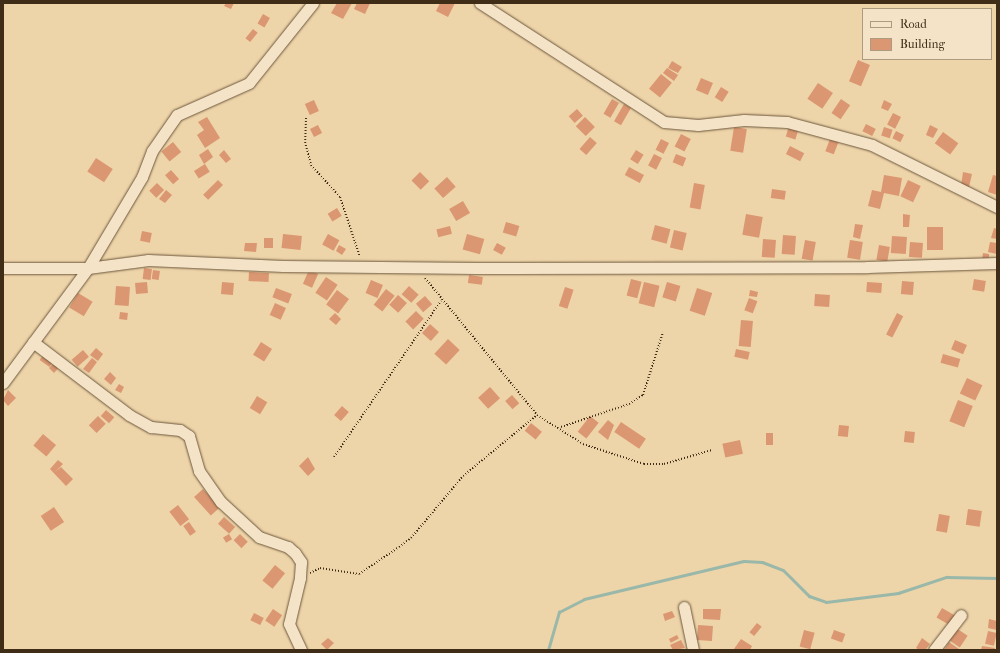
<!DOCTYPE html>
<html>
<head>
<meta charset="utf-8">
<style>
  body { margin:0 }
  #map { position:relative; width:1000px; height:653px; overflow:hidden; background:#eed4a9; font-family:"IM FELL French Canon",serif }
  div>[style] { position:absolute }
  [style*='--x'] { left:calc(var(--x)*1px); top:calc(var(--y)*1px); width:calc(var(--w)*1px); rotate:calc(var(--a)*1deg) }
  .stream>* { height:3px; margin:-1.5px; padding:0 1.5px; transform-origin:1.5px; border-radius:1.5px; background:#99b8a9 }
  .building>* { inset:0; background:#db9771; transform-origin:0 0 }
  .path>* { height:2px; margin-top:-1px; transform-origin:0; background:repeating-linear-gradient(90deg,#3f2d17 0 1px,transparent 0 3px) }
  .roads { filter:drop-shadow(0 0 1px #6b573c) drop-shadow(0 0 1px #6b573c) }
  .minor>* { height:11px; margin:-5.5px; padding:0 5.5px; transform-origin:5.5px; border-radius:5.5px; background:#f4e3c7 }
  span { translate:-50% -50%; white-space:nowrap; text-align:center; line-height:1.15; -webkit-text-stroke:4px #f4e3c7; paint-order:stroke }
  .frame { position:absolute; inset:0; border:4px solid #3f2d17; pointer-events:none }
  .legend { position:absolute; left:862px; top:8px; width:130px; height:52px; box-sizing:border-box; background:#f4e3c7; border:1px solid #ac9a81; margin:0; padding:5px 7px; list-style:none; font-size:12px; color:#3f2d17 }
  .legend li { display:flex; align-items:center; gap:8px; height:20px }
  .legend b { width:20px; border:1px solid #ac9a81 }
</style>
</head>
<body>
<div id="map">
  <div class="stream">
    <i style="--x:548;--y:650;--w:40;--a:-74"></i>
    <i style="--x:559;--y:612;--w:28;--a:-27"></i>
    <i style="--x:584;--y:599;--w:164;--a:-13.4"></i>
    <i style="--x:744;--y:561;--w:18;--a:3"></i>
    <i style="--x:762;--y:562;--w:22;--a:21"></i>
    <i style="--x:783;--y:570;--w:37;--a:45"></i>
    <i style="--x:809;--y:596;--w:18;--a:19"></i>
    <i style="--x:826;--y:602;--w:73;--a:-7.1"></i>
    <i style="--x:898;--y:593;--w:51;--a:-18.4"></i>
    <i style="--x:946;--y:577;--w:51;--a:1.1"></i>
  </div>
  <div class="building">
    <i style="clip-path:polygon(226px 3px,234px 3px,231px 9px,224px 6px)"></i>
    <i style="clip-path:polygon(337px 3px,352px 3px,343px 19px,331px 13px)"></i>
    <i style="clip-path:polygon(357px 3px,370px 3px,365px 14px,354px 9px)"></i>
    <i style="clip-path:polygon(440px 3px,455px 3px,448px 17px,436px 11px)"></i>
    <i style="left:263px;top:14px;width:8px;height:11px;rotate:30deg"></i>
    <i style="left:253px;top:29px;width:6px;height:12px;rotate:39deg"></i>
    <i style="left:858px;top:60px;width:13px;height:23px;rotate:23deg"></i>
    <i style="clip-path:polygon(672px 61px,682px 67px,678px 73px,668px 68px)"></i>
    <i style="clip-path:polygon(667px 68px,678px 75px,674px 81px,663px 73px)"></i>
    <i style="left:661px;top:74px;width:14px;height:19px;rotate:39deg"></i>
    <i style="left:701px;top:78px;width:13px;height:13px;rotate:23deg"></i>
    <i style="left:818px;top:83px;width:18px;height:19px;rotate:34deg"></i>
    <i style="left:721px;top:87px;width:9px;height:12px;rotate:32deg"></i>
    <i style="left:612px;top:99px;width:8px;height:17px;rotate:30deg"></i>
    <i style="left:841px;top:99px;width:11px;height:17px;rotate:34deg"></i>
    <i style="left:314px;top:100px;width:12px;height:10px;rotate:66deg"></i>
    <i style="clip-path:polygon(884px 100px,892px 104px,888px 111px,881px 108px)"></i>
    <i style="left:624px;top:104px;width:8px;height:20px;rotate:30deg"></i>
    <i style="left:577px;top:109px;width:9px;height:11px;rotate:49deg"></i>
    <i style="left:893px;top:113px;width:9px;height:13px;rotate:27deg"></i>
    <i style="clip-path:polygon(207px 117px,220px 138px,205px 148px,197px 135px,204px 130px,198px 122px)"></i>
    <i style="left:585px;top:117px;width:14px;height:13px;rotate:45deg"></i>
    <i style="left:866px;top:124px;width:11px;height:8px;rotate:27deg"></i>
    <i style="left:318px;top:125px;width:9px;height:9px;rotate:63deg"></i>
    <i style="clip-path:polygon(930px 125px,938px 129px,933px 138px,926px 135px)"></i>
    <i style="left:789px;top:126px;width:10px;height:11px;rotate:17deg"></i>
    <i style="left:734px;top:127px;width:13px;height:24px;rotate:9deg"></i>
    <i style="left:884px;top:127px;width:9px;height:9px;rotate:18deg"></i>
    <i style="left:896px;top:131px;width:9px;height:8px;rotate:27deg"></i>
    <i style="left:943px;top:132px;width:19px;height:14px;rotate:36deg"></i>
    <i style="left:681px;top:134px;width:11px;height:14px;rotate:27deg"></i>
    <i style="left:590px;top:137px;width:9px;height:16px;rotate:41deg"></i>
    <i style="left:661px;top:139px;width:9px;height:12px;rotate:27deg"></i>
    <i style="left:830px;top:139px;width:9px;height:13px;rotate:21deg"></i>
    <i style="left:173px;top:142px;width:13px;height:15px;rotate:51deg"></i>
    <i style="left:790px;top:146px;width:16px;height:9px;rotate:27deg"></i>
    <i style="clip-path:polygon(208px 149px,213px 157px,204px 164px,199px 155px)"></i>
    <i style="clip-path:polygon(224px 150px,231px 159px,226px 163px,219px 155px)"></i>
    <i style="left:636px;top:150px;width:9px;height:11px;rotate:32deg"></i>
    <i style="left:654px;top:154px;width:9px;height:13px;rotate:27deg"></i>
    <i style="left:676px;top:154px;width:11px;height:9px;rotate:22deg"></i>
    <i style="left:96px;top:158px;width:20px;height:16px;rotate:33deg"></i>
    <i style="left:205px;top:164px;width:9px;height:13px;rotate:58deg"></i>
    <i style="left:629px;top:167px;width:17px;height:9px;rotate:28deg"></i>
    <i style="left:171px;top:170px;width:12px;height:8px;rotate:48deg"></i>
    <i style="left:420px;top:172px;width:13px;height:12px;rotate:45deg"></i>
    <i style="clip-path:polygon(963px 172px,972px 174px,969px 187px,961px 186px)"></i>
    <i style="clip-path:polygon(884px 175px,902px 178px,899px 196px,884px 193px,880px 209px,868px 206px,872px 190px,881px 192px)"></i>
    <i style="clip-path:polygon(993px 175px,997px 176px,997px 195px,988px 192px)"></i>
    <i style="left:447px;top:177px;width:13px;height:17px;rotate:48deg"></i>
    <i style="left:218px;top:180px;width:7px;height:21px;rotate:45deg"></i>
    <i style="left:908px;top:180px;width:14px;height:18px;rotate:25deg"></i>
    <i style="left:157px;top:183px;width:10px;height:11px;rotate:45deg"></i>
    <i style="left:694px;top:183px;width:11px;height:25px;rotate:10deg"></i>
    <i style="left:772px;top:189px;width:14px;height:9px;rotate:8deg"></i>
    <i style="clip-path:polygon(166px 190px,172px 195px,165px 203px,159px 199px)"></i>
    <i style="left:463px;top:201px;width:14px;height:16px;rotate:60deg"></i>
    <i style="left:337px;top:208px;width:9px;height:11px;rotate:58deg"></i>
    <i style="left:746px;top:214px;width:17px;height:21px;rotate:10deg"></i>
    <i style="clip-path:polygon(903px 214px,910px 215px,909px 227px,903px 227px)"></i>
    <i style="left:506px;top:222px;width:14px;height:11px;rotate:17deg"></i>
    <i style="clip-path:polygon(855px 224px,863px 225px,860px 239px,853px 237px)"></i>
    <i style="left:655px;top:225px;width:16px;height:15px;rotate:15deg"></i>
    <i style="left:450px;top:226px;width:8px;height:14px;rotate:76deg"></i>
    <i style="left:943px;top:227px;width:23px;height:16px;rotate:90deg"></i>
    <i style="clip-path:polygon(994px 228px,997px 229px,997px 239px,991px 238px)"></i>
    <i style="left:674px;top:230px;width:13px;height:18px;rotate:13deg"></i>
    <i style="left:142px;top:231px;width:10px;height:10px;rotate:11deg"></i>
    <i style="left:283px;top:234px;width:19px;height:14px;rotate:6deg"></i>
    <i style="left:328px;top:234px;width:13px;height:12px;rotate:29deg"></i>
    <i style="left:467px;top:234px;width:18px;height:16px;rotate:16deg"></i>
    <i style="left:783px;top:235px;width:13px;height:19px;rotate:4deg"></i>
    <i style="left:892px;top:236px;width:15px;height:17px;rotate:4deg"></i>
    <i style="left:264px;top:238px;width:9px;height:10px"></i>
    <i style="left:763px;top:239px;width:13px;height:18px;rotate:4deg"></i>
    <i style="left:805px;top:240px;width:11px;height:19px;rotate:10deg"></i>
    <i style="left:850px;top:240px;width:13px;height:18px;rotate:9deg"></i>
    <i style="left:910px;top:242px;width:13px;height:15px;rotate:4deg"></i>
    <i style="clip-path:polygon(990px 242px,997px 243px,997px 254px,988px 252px)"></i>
    <i style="clip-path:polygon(245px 243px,257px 243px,256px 252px,244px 251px)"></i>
    <i style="left:497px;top:243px;width:10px;height:8px;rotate:29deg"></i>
    <i style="clip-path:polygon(339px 245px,346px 249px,342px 255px,336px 251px)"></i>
    <i style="left:879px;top:245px;width:11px;height:15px;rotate:10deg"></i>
    <i style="clip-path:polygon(983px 253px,989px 254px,989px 261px,982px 260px)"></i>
    <i style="left:144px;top:268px;width:8px;height:11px;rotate:7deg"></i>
    <i style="left:153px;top:270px;width:7px;height:9px;rotate:8deg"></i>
    <i style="left:309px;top:270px;width:10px;height:15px;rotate:24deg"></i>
    <i style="left:249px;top:272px;width:20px;height:9px;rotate:3deg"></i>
    <i style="left:469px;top:275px;width:14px;height:8px;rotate:8deg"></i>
    <i style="left:326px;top:277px;width:14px;height:19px;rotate:34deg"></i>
    <i style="left:631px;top:279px;width:11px;height:17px;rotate:15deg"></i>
    <i style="left:974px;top:279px;width:12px;height:11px;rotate:9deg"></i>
    <i style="left:371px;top:280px;width:13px;height:14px;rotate:23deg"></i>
    <i style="left:902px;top:281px;width:12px;height:13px;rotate:5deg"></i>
    <i style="left:147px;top:282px;width:11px;height:12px;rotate:85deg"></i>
    <i style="left:222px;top:282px;width:12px;height:12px;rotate:5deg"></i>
    <i style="left:644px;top:282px;width:16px;height:22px;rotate:14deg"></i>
    <i style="left:667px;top:282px;width:14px;height:16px;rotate:17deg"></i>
    <i style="left:867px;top:282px;width:15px;height:10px;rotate:4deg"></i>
    <i style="left:116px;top:286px;width:14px;height:19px;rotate:4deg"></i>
    <i style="left:409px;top:286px;width:13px;height:11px;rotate:42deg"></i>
    <i style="left:565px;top:287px;width:9px;height:20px;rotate:18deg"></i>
    <i style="left:276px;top:288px;width:17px;height:10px;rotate:21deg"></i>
    <i style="left:697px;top:288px;width:16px;height:24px;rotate:18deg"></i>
    <i style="left:386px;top:289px;width:11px;height:20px;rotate:38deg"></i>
    <i style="left:337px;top:290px;width:15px;height:18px;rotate:37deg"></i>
    <i style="clip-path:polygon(750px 290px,758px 292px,757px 297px,749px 296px)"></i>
    <i style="left:78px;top:293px;width:17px;height:17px;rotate:31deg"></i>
    <i style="left:815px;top:294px;width:15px;height:12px;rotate:4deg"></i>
    <i style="left:398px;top:295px;width:12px;height:13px;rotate:42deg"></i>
    <i style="left:425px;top:296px;width:11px;height:12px;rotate:49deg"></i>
    <i style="left:749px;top:298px;width:9px;height:13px;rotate:21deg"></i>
    <i style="left:275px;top:303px;width:12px;height:13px;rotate:24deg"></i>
    <i style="left:416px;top:311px;width:11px;height:15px;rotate:45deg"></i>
    <i style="left:120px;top:312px;width:8px;height:7px;rotate:7deg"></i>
    <i style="clip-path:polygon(335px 313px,341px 319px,336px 325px,329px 319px)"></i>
    <i style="left:897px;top:313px;width:7px;height:24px;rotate:27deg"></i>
    <i style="left:741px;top:320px;width:12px;height:26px;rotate:5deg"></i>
    <i style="left:430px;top:324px;width:12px;height:12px;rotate:42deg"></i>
    <i style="left:448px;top:339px;width:16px;height:20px;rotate:43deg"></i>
    <i style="left:955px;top:340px;width:13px;height:10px;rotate:23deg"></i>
    <i style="left:261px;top:342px;width:13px;height:15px;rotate:32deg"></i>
    <i style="clip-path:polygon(96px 348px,103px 354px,98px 361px,90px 355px)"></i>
    <i style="left:736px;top:349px;width:14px;height:8px;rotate:12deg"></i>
    <i style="left:83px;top:350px;width:9px;height:15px;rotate:49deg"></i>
    <i style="left:46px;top:351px;width:12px;height:11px;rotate:35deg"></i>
    <i style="left:943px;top:354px;width:18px;height:9px;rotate:16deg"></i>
    <i style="clip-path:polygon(92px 358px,97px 362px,89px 373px,83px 369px)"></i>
    <i style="clip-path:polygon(56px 361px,61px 365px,54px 373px,49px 368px)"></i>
    <i style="clip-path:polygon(110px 372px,116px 378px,111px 385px,104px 379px)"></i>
    <i style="left:967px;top:378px;width:17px;height:17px;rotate:25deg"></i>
    <i style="clip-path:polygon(119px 384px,124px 387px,121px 393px,115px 390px)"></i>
    <i style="left:490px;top:387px;width:15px;height:16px;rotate:48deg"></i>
    <i style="clip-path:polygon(8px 390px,16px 398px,8px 406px,3px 400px)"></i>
    <i style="left:512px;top:395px;width:11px;height:9px;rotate:49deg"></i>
    <i style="left:257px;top:396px;width:12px;height:14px;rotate:31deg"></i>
    <i style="left:958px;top:400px;width:16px;height:23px;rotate:22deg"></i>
    <i style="left:342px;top:406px;width:9px;height:12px;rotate:41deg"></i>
    <i style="left:106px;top:410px;width:11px;height:8px;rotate:41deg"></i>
    <i style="left:98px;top:416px;width:11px;height:13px;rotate:45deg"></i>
    <i style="left:590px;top:416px;width:11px;height:20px;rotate:38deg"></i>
    <i style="clip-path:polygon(608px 420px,614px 425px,608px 440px,598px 432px)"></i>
    <i style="left:621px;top:422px;width:30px;height:12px;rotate:34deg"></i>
    <i style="left:531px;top:423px;width:14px;height:10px;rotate:39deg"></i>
    <i style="left:839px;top:425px;width:10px;height:11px;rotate:6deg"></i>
    <i style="left:905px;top:431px;width:10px;height:11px;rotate:6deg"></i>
    <i style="left:766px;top:433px;width:7px;height:12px"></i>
    <i style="left:43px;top:434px;width:17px;height:15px;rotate:40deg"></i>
    <i style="left:740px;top:440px;width:14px;height:18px;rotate:78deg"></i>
    <i style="clip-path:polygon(308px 457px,315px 469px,308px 476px,299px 466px)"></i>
    <i style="clip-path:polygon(58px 460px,63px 464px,55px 472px,61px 467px,73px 479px,66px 486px,50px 469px)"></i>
    <i style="left:203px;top:489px;width:25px;height:12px;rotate:48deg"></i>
    <i style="left:178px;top:505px;width:18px;height:11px;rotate:52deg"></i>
    <i style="left:54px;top:507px;width:18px;height:16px;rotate:56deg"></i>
    <i style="left:968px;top:509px;width:14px;height:16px;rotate:8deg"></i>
    <i style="left:939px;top:514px;width:11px;height:17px;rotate:10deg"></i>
    <i style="left:224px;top:517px;width:15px;height:9px;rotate:42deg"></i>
    <i style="left:189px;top:522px;width:12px;height:7px;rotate:55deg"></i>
    <i style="left:229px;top:534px;width:6px;height:7px;rotate:59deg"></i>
    <i style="left:240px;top:534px;width:11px;height:9px;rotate:45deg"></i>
    <i style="left:275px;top:565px;width:13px;height:20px;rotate:39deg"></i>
    <i style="left:942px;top:608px;width:16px;height:11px;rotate:30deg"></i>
    <i style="left:273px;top:609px;width:11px;height:14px;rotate:34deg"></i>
    <i style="clip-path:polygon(703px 609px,721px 609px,720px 620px,703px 619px)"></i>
    <i style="clip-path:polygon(672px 611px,675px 617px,665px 621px,663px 614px)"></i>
    <i style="left:254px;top:613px;width:11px;height:8px;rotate:27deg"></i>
    <i style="clip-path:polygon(989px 619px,997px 621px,997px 630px,988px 628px)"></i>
    <i style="left:757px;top:623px;width:6px;height:12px;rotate:39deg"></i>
    <i style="left:698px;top:625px;width:15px;height:15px;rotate:4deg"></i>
    <i style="left:956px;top:628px;width:14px;height:14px;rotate:34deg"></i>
    <i style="left:804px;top:630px;width:11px;height:17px;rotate:15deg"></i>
    <i style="left:834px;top:630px;width:12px;height:9px;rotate:20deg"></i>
    <i style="left:988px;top:631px;width:9px;height:13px;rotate:13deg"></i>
    <i style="left:677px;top:635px;width:4px;height:9px;rotate:63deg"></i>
    <i style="clip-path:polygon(328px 638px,334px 643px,327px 650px,321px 644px)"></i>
    <i style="clip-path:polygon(922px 638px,930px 644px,925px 650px,919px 650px,916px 648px)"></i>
    <i style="clip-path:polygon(741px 639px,752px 646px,750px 650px,734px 649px)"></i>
    <i style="clip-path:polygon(681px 640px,685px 648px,673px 650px,670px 645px)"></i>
    <i style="clip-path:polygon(949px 642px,959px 649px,958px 650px,944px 650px)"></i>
    <i style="clip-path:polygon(982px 646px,995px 648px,994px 650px,981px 650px)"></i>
  </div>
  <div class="path">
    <i style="--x:306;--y:118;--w:24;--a:92"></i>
    <i style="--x:305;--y:142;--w:24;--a:75"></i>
    <i style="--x:311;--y:165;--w:43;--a:47.8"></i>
    <i style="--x:340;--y:197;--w:63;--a:71.6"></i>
    <i style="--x:425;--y:278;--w:177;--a:50.7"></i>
    <i style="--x:537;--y:415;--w:54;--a:32.2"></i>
    <i style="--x:583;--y:444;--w:64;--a:18.2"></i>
    <i style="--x:644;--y:464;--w:20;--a:0"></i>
    <i style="--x:664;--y:464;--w:50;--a:-16.3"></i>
    <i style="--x:561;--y:427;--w:72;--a:-18.7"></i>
    <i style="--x:629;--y:404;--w:17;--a:-33"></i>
    <i style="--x:643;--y:395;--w:66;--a:-72.4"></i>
    <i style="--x:334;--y:457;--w:189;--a:-55.6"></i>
    <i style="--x:310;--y:573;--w:11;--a:-27"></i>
    <i style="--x:320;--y:568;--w:39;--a:9"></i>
    <i style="--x:359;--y:574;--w:48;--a:-34"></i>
    <i style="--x:399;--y:547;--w:15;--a:-37"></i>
    <i style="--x:411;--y:538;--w:81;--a:-50"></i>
    <i style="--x:463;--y:476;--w:96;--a:-39.5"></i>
  </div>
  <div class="roads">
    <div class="minor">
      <i style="--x:313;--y:3;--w:102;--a:128.7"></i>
      <i style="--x:249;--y:83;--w:79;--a:156"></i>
      <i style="--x:177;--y:115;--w:44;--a:124.8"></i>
      <i style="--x:152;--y:151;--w:28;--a:111"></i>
      <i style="--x:142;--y:177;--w:106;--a:120.7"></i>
      <i style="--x:88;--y:268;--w:61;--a:-7.6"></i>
      <i style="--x:148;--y:260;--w:135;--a:2.5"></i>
      <i style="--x:283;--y:266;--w:194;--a:0.6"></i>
      <i style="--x:477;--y:268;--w:390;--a:-0.1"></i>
      <i style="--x:867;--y:267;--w:130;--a:-1.8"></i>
      <i style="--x:480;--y:3;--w:219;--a:32.9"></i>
      <i style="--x:664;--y:122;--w:34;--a:5"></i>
      <i style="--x:698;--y:125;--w:46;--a:-6.2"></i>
      <i style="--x:744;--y:120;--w:43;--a:2.7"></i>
      <i style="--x:787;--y:122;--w:88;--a:15.1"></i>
      <i style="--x:872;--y:145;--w:140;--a:26.4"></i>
      <i style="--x:3;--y:268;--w:85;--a:0"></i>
      <i style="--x:88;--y:268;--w:143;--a:126.5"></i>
      <i style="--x:33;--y:342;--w:121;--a:37.2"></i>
      <i style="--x:129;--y:415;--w:25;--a:29"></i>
      <i style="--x:151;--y:427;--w:29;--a:6"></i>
      <i style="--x:180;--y:430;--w:11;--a:34"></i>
      <i style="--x:189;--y:436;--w:36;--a:74"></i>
      <i style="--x:199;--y:471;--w:38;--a:55"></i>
      <i style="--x:221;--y:502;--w:52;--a:42.6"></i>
      <i style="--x:259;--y:537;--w:31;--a:19"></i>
      <i style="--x:288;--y:547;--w:9;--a:41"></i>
      <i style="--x:295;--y:553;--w:11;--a:56"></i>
      <i style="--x:301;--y:562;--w:16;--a:94"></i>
      <i style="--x:300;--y:578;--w:47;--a:103.4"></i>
      <i style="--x:289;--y:624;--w:29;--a:65"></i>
      <i style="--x:684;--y:607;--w:44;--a:78.2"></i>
      <i style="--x:934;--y:650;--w:44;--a:-52.4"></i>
    </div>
  </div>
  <div class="frame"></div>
  <ul class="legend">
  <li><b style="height:5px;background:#f4e3c7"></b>Road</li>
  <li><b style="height:11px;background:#db9771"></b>Building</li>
  </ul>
</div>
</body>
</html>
